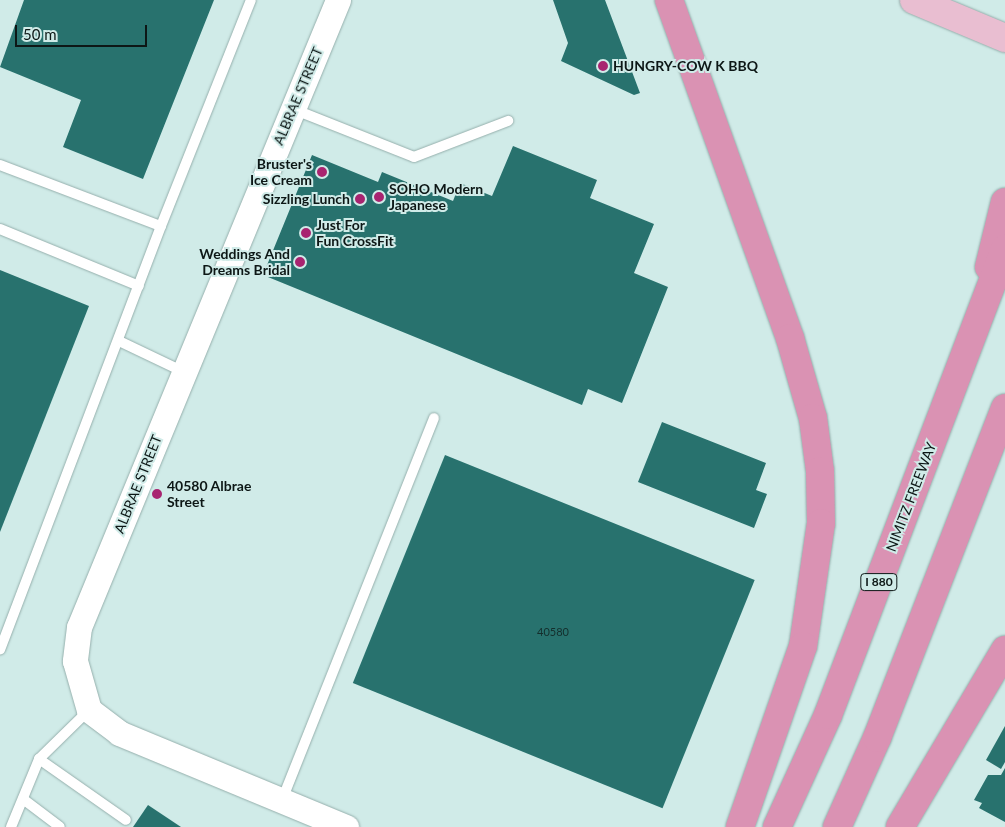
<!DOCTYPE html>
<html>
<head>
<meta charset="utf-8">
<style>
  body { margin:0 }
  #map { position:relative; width:1005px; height:827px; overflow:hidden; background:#d0ebe8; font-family:Lato,sans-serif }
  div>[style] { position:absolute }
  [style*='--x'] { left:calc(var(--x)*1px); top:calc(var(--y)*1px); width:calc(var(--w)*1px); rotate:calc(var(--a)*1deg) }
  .building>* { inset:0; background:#28726e; transform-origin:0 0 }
  .roads { filter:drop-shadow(0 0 1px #95afac) drop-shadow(0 0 1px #95afac) }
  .service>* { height:10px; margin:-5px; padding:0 5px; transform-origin:5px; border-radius:5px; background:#fff }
  .tertiary>* { height:25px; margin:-12.5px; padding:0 12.5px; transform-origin:12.5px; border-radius:12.5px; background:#fff }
  .primary>* { height:28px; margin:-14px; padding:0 14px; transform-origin:14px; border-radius:14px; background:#e9bed1 }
  .motorway>* { height:28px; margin:-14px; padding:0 14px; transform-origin:14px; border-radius:14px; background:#da92b3 }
  .dots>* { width:14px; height:14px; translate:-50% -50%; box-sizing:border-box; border:2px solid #d0ebe8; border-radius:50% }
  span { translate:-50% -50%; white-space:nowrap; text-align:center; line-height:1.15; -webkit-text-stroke:4px #d0ebe8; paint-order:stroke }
  .number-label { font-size:11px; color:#142e2c }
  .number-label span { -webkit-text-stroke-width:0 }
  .shield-label span { padding:1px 4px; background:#d0ebe8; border:1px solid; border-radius:4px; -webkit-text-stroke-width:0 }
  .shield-label { font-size:12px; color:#0d1716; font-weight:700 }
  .poi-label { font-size:14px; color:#0d1716; font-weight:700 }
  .left { translate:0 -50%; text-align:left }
  .right { translate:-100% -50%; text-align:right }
  .street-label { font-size:14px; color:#0d1716 }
  .scale { position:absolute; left:15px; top:25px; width:132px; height:22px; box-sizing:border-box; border:2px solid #0d1716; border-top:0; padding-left:6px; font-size:15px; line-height:18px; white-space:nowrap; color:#0d1716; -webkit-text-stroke:4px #d0ebe8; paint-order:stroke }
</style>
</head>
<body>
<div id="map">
  <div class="building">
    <i style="clip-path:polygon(24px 0,214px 0,143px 179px,63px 147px,81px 100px,0 67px)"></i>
    <i style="clip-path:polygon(553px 0,605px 0,640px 93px,634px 95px,561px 61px,568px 43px)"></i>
    <i style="clip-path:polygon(513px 146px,597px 180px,590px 198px,654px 224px,634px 273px,668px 287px,622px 403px,588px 389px,582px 405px,263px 275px,312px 155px,378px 182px,382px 172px,453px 201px,460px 183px,492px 196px)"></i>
    <i style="clip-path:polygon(0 270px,89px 306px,0 532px)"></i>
    <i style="clip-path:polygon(662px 422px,766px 463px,756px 490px,767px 494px,754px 528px,638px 482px)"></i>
    <i style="left:445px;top:455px;width:334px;height:246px;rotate:22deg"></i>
    <i style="clip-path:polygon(1005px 726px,1005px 762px,1001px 769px,986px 760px)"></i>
    <i style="clip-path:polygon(1005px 768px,1005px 822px,979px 808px,982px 803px,974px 800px,988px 775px,1001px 775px)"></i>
    <i style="clip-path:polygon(148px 805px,181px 827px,133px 827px)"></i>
  </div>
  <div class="roads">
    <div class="service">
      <i style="--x:293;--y:109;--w:130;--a:21.6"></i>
      <i style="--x:414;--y:157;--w:101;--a:-21"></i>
      <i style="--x:0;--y:165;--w:172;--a:20.8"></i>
      <i style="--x:161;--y:226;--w:453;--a:110.8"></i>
      <i style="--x:161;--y:226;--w:243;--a:-68.3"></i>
      <i style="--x:0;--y:229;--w:150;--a:22.3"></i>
      <i style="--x:119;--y:341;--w:72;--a:25.5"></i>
      <i style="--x:39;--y:759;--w:106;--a:35"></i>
      <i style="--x:23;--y:799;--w:46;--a:37.1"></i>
      <i style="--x:282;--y:800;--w:411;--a:-68.3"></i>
      <i style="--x:11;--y:827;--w:74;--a:-67.6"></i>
      <i style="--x:39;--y:759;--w:70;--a:-44.4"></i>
    </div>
    <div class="tertiary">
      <i style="--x:338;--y:0;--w:678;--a:112.44"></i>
      <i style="--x:79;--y:627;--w:34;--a:97"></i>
      <i style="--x:75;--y:661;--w:51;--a:74.1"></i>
      <i style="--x:89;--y:710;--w:38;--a:37"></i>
      <i style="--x:119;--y:733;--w:246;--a:22.5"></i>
    </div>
    <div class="primary">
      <i style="--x:914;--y:0;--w:99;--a:22.7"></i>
    </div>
    <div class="motorway">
      <i style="--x:669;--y:0;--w:359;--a:70.3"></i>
      <i style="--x:790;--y:338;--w:83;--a:74"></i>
      <i style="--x:813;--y:418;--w:53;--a:82.5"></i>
      <i style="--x:820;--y:471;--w:52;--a:88.9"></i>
      <i style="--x:821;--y:523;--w:124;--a:98.3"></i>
      <i style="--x:803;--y:646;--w:192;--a:109.2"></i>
      <i style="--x:989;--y:267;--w:67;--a:-76.2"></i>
      <i style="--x:777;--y:827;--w:123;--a:-65.5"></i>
      <i style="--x:828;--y:715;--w:499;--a:-69.2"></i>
      <i style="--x:837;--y:827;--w:98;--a:-65.8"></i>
      <i style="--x:877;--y:738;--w:354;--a:-68.8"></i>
      <i style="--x:900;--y:827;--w:206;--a:-59.3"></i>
    </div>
  </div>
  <div class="dots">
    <i style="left:603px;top:66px;background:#a82470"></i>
    <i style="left:322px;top:172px;background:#a82470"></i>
    <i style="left:379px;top:197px;background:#a82470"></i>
    <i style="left:360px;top:199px;background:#a82470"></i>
    <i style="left:306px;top:233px;background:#a82470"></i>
    <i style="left:300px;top:262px;background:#a82470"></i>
    <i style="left:157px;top:494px;background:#a82470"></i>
  </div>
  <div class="number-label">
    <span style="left:553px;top:632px">40580</span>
  </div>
  <div class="shield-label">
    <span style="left:879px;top:582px">I 880</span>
  </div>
  <div class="poi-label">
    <span class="left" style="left:613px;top:66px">HUNGRY-COW K BBQ</span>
    <span class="right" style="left:312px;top:172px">Bruster's<br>Ice Cream</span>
    <span class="left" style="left:389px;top:197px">SOHO Modern<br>Japanese</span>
    <span class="right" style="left:350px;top:199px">Sizzling Lunch</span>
    <span class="left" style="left:316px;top:233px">Just For<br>Fun CrossFit</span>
    <span class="right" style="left:290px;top:262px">Weddings And<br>Dreams Bridal</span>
    <span class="left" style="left:167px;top:494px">40580 Albrae<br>Street</span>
  </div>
  <div class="street-label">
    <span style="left:298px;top:96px;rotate:-67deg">ALBRAE STREET</span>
    <span style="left:138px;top:484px;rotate:-68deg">ALBRAE STREET</span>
    <span style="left:911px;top:497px;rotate:-69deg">NIMITZ FREEWAY</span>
  </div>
  <div class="scale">50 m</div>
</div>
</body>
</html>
